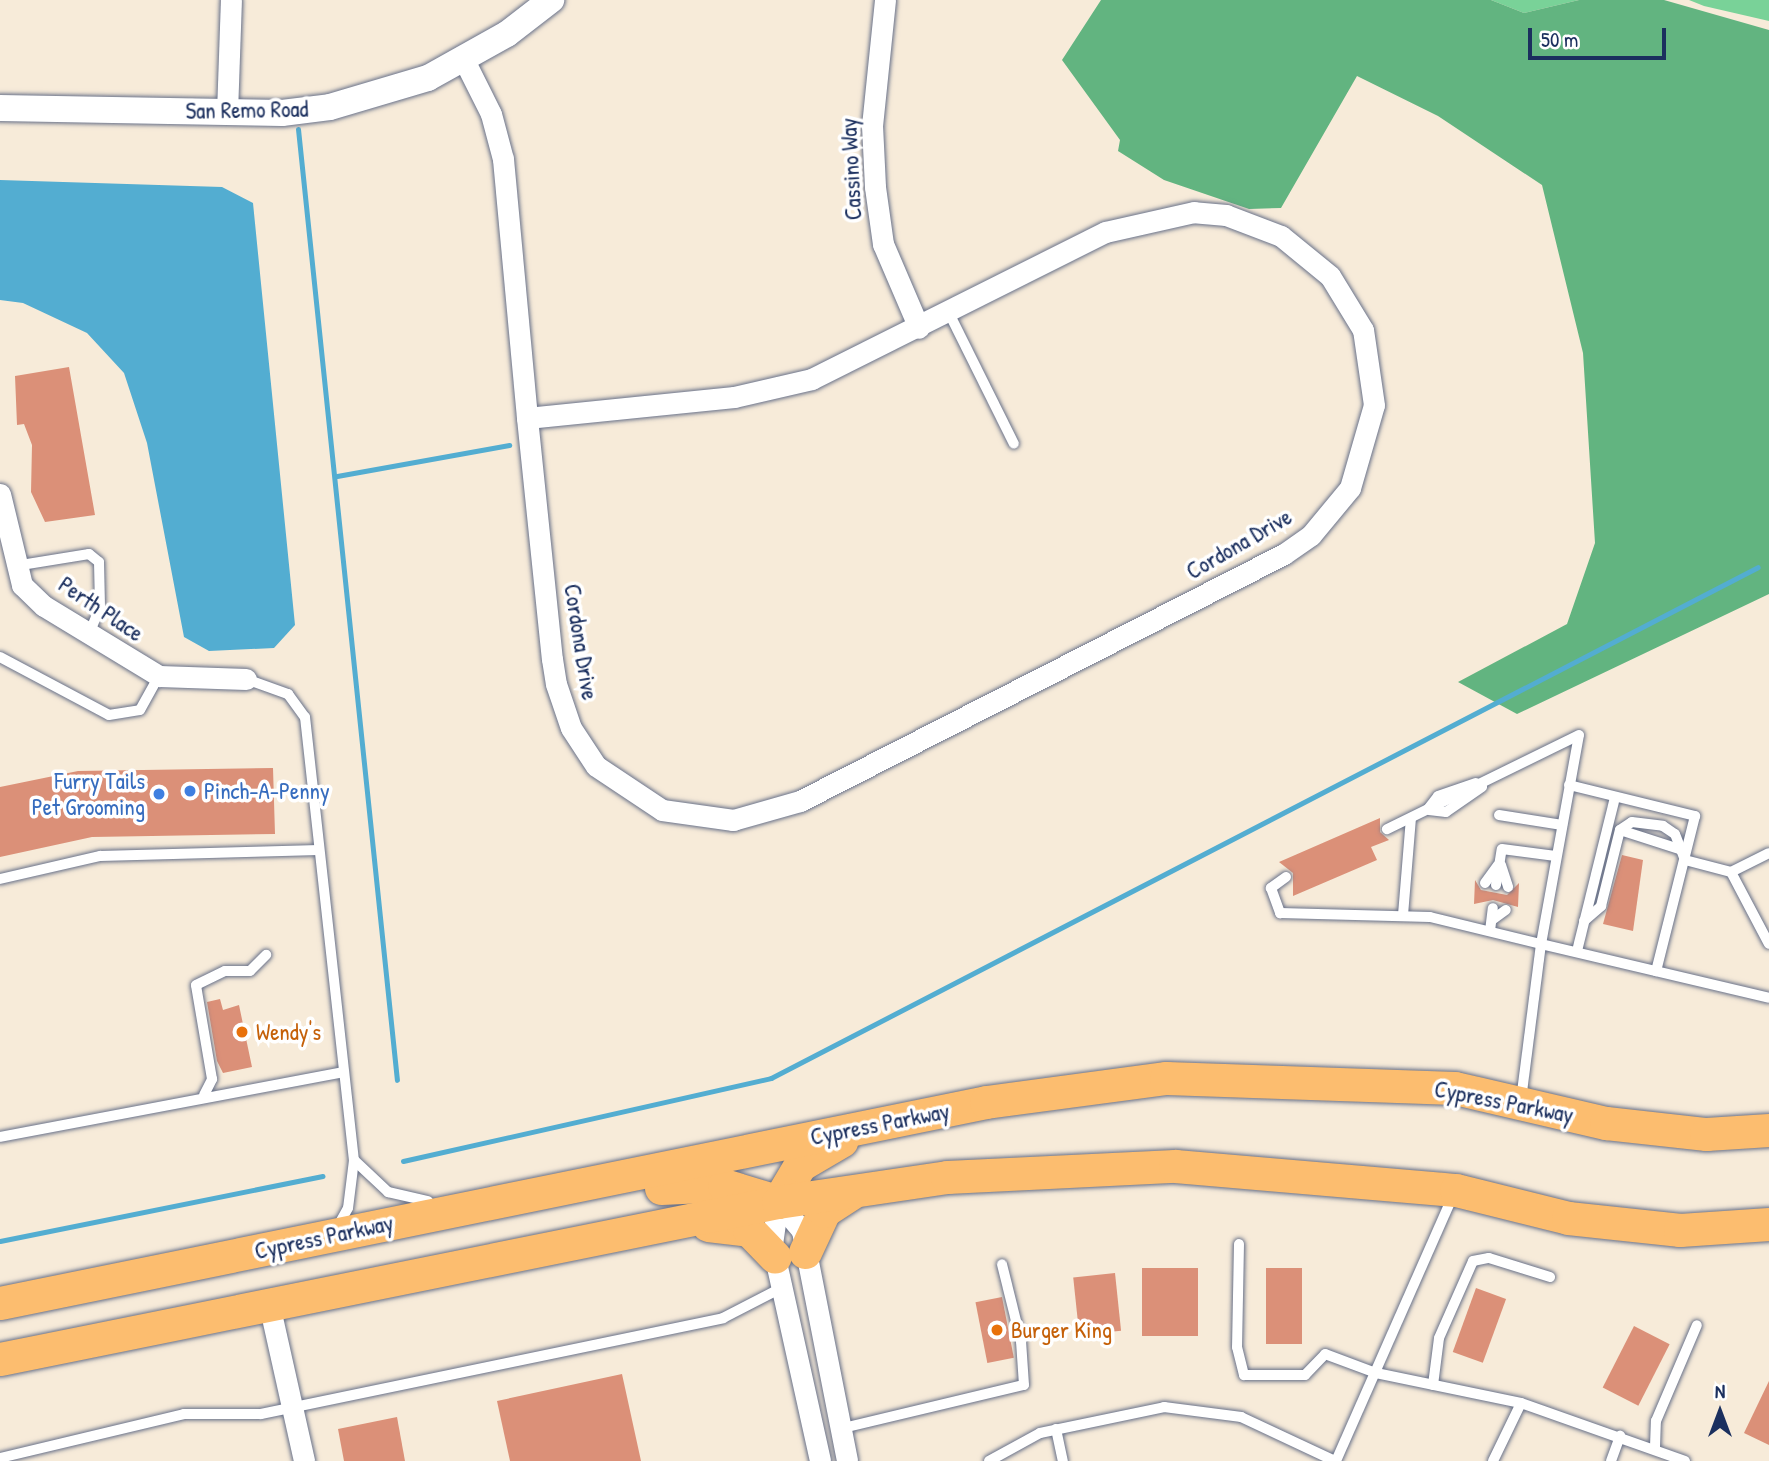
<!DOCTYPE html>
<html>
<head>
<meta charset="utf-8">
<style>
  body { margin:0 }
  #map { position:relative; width:1769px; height:1461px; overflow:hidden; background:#f7ebd9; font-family:"Patrick Hand",sans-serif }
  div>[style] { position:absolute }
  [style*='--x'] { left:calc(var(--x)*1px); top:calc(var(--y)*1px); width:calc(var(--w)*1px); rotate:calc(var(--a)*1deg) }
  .green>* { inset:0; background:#79d298 }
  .forest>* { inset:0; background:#62b480 }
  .water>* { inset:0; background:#53add1 }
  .stream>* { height:5px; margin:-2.5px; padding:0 2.5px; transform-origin:2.5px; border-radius:2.5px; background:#53add1 }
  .building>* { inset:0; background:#db9078; transform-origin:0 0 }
  .roads { filter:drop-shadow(0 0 2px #687189) drop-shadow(0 0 2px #687189) }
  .service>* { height:10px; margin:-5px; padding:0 5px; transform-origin:5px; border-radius:5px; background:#fff }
  .minor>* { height:21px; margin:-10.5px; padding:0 10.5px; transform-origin:10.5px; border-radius:10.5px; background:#fff }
  .tertiary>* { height:26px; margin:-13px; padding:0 13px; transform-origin:13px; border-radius:13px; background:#fff }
  .primary>* { height:33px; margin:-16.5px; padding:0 16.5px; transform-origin:16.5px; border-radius:16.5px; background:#fcbd6f }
  .dots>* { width:19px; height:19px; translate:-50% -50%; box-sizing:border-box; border:4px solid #fff; border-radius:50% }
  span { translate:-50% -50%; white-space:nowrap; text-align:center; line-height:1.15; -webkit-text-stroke:7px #fff; paint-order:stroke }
  .street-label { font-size:23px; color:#1b2f5e }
  .shop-label { font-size:23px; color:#366cbe }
  .right { translate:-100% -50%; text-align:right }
  .left { translate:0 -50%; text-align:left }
  .food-label { font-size:23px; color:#c56008 }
  .north { position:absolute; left:1685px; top:1377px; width:70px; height:70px; -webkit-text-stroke:5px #fff; paint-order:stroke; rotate:0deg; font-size:19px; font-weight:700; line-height:28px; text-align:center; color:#1b2f5e }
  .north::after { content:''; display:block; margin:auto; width:24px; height:32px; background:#1b2f5e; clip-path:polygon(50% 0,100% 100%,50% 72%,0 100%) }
  .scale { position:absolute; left:1528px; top:28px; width:138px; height:32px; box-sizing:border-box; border:4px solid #1b2f5e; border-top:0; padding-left:9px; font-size:21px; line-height:24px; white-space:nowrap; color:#1b2f5e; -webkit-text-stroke:5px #fff; paint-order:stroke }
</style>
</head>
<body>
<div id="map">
  <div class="green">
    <i style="clip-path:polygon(1491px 0,1579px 0,1524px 13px)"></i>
    <i style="clip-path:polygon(1689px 0,1769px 0,1769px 21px,1704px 6px)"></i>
  </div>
  <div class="forest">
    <i style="clip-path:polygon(1101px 0,1491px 0,1524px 13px,1579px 0,1664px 0,1769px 30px,1769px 594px,1517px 714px,1458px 682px,1567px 624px,1595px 543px,1583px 353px,1542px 185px,1438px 116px,1357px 76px,1281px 208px,1249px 209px,1164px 180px,1118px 151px,1120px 140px,1062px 60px)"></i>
  </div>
  <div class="water">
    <i style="clip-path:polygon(0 180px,222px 187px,253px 203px,295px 625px,274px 648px,209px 651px,184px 637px,147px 443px,124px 373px,87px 333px,23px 303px,0 300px)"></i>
  </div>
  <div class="stream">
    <i style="--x:298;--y:129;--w:956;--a:84.06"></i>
    <i style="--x:337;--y:476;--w:175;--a:-10.2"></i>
    <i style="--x:403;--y:1161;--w:377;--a:-12.7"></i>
    <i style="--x:771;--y:1078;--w:1111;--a:-27.37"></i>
    <i style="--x:0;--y:1241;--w:329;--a:-11.4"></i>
  </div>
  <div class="building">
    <i style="clip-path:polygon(69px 367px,95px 515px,45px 522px,31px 492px,32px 445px,24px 424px,17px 425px,15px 376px)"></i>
    <i style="clip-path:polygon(273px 768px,275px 834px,92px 837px,0 857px,0 787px,78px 771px)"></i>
    <i style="clip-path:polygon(1380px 818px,1380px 832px,1389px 840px,1371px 847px,1377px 860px,1293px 896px,1293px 873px,1279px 862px)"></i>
    <i style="clip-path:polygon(1622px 855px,1643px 860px,1633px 931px,1603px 924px)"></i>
    <i style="clip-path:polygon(1475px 880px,1481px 890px,1507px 895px,1519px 883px,1518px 907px,1493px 900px,1474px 904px)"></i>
    <i style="clip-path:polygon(220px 999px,223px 1010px,239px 1005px,252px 1067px,223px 1073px,217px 1061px,207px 1002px)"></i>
    <i style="left:1198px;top:1268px;width:68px;height:56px;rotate:90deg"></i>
    <i style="left:1266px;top:1268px;width:36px;height:76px"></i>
    <i style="left:1115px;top:1273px;width:58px;height:42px;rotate:84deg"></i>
    <i style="left:1476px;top:1288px;width:32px;height:68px;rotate:20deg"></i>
    <i style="left:1002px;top:1297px;width:62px;height:27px;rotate:79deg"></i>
    <i style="left:1634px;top:1326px;width:40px;height:69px;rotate:27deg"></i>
    <i style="clip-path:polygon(622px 1374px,641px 1461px,510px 1461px,497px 1401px)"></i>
    <i style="clip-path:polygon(1769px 1381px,1769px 1445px,1744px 1433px)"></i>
    <i style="clip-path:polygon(397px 1417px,405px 1461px,344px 1461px,338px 1429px)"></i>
  </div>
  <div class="roads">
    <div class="service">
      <i style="--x:948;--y:311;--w:148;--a:63.6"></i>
      <i style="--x:15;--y:566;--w:75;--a:-9.2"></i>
      <i style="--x:89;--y:554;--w:13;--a:39"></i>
      <i style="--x:99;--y:562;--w:45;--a:88.7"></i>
      <i style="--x:100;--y:607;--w:29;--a:112"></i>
      <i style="--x:0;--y:657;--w:123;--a:28"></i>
      <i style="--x:109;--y:715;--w:31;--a:-9"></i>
      <i style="--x:140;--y:710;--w:39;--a:-61"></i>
      <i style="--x:246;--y:679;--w:45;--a:19.7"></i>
      <i style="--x:288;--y:694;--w:29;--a:54"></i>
      <i style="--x:305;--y:717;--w:446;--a:83.7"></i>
      <i style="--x:354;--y:1160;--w:48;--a:97.1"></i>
      <i style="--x:348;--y:1208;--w:21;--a:119"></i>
      <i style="--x:1569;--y:785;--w:130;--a:13.8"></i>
      <i style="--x:1695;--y:816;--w:160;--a:104.1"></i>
      <i style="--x:1428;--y:809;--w:16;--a:-52"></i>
      <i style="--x:1438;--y:796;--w:40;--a:-18.9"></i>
      <i style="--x:1429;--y:810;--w:17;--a:7"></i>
      <i style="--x:1446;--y:812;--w:44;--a:-34.8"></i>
      <i style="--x:1499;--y:815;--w:64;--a:9"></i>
      <i style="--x:1620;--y:830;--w:62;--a:17.9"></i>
      <i style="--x:1501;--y:865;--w:23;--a:72"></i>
      <i style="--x:1731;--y:872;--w:81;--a:62.2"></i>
      <i style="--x:1286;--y:877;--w:19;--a:144"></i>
      <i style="--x:1271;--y:888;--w:27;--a:70"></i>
      <i style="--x:1280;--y:913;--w:150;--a:1.5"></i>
      <i style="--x:1430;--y:917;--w:114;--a:13.7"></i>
      <i style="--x:1541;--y:944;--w:212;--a:-79.7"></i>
      <i style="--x:1579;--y:735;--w:214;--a:153.9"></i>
      <i style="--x:0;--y:879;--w:103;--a:-13"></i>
      <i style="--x:100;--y:856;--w:219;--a:-1.6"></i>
      <i style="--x:1485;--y:883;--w:22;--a:-54"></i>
      <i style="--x:1496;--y:885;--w:36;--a:-81"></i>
      <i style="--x:1502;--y:849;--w:54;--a:7.4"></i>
      <i style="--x:1403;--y:915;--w:97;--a:-85.3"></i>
      <i style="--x:1492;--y:920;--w:17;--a:-36"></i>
      <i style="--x:1584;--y:921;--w:23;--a:-41"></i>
      <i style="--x:1601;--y:906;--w:78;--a:-76"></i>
      <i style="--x:1620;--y:830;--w:14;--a:-34"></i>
      <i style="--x:1632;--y:822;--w:31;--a:7"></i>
      <i style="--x:1663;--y:826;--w:14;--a:34"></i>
      <i style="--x:1675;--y:834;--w:28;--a:69"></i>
      <i style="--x:1685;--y:860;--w:48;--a:14.6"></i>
      <i style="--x:1731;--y:872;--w:42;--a:-26.6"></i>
      <i style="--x:1490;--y:931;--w:23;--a:-83"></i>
      <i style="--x:1577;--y:951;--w:158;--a:-76.1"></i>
      <i style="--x:204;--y:1095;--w:18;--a:-63"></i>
      <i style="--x:212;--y:1079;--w:95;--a:-99.7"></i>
      <i style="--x:196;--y:985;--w:32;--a:-26"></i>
      <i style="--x:225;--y:971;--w:25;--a:0"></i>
      <i style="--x:250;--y:971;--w:23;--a:-45"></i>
      <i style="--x:1521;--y:1100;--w:157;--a:-82.7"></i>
      <i style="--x:1541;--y:944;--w:234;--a:13.3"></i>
      <i style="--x:0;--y:1137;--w:349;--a:-10.7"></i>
      <i style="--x:354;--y:1160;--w:47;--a:43.3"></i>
      <i style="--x:388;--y:1192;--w:41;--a:12.7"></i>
      <i style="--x:1239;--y:1244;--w:103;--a:91.1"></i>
      <i style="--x:1237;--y:1347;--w:29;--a:76"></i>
      <i style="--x:1244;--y:1375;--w:61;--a:0"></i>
      <i style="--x:1305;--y:1375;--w:29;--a:-46"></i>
      <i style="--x:1325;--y:1354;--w:54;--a:20.4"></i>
      <i style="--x:1376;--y:1373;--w:148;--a:11.7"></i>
      <i style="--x:1433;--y:1385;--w:47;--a:-82.7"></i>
      <i style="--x:1439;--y:1338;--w:84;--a:-66.2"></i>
      <i style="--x:1473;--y:1261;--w:16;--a:-11"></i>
      <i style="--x:1489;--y:1258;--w:64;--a:17.3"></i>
      <i style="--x:839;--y:1429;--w:190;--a:-13.4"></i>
      <i style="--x:1024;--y:1385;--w:44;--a:-93.9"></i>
      <i style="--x:1021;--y:1341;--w:79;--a:-103.9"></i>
      <i style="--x:1056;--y:1429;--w:33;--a:78"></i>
      <i style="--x:1655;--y:1447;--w:26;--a:-88"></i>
      <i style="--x:1656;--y:1421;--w:104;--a:-66.9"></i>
      <i style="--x:0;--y:1458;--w:189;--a:-13.4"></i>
      <i style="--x:184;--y:1414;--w:77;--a:0"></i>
      <i style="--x:261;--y:1414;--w:472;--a:-11.7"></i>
      <i style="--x:723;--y:1318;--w:65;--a:-27.3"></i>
      <i style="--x:989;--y:1461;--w:58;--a:-28.8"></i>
      <i style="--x:1040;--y:1433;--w:127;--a:-11.8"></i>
      <i style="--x:1164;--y:1407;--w:78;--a:7.4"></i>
      <i style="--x:1241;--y:1417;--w:104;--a:25.1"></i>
      <i style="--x:1336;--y:1461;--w:290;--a:-66.2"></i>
      <i style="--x:1493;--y:1461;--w:64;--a:-64.2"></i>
      <i style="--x:1521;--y:1403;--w:174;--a:19.5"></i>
      <i style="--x:1611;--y:1461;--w:27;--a:-70"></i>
    </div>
    <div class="minor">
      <i style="--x:885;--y:0;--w:126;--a:95.9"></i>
      <i style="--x:872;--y:125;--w:62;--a:87.2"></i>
      <i style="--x:875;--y:187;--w:58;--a:82"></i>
      <i style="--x:883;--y:244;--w:91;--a:66.8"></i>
      <i style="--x:464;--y:60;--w:60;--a:63.4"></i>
      <i style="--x:491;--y:114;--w:47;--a:75.1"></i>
      <i style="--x:503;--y:159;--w:260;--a:84.7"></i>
      <i style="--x:527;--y:418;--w:242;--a:84.1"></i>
      <i style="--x:552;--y:659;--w:25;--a:81"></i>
      <i style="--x:556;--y:684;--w:46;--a:71.2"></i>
      <i style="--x:571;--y:728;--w:45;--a:56.7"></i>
      <i style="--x:596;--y:766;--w:79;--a:33.7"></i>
      <i style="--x:662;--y:810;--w:72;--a:8"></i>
      <i style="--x:733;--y:820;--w:70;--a:-15.8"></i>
      <i style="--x:800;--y:801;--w:543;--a:-27.04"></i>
      <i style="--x:1284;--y:554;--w:33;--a:-35"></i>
      <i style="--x:1311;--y:535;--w:61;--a:-50.3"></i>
      <i style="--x:1350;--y:488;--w:86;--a:-73.9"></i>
      <i style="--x:1374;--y:405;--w:76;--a:-98.3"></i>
      <i style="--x:1363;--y:330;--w:63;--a:-121.4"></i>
      <i style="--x:1330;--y:276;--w:63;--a:-140.8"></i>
      <i style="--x:1281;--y:236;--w:59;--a:-159.1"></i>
      <i style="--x:1226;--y:215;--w:32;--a:-175"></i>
      <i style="--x:1194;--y:212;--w:91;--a:167.3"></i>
      <i style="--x:1105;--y:232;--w:328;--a:153.4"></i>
      <i style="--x:812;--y:379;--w:80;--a:167"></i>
      <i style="--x:734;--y:397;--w:208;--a:174.2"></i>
      <i style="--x:227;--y:113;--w:113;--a:-88"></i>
      <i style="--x:0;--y:494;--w:94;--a:76.4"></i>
      <i style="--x:22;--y:585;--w:30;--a:44"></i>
      <i style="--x:44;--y:606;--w:135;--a:31.3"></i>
      <i style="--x:159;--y:676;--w:87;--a:2"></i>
      <i style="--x:778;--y:1202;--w:38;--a:50"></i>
      <i style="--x:802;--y:1231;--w:234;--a:78.9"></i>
      <i style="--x:778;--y:1202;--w:42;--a:98.1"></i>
      <i style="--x:772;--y:1244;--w:222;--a:77.5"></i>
      <i style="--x:269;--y:1304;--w:161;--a:77.4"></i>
    </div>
    <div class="tertiary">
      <i style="--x:0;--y:108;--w:282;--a:1"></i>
      <i style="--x:282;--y:113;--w:48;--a:-7.1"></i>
      <i style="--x:330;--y:107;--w:102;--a:-16.5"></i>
      <i style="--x:428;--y:78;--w:90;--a:-29.1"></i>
      <i style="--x:507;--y:34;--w:56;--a:-37.7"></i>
    </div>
    <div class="primary">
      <i style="--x:661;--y:1188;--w:63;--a:-2.7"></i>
      <i style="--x:724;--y:1185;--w:54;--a:17.1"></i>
      <i style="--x:778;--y:1202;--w:43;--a:-59.3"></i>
      <i style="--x:800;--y:1165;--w:48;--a:-30.3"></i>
      <i style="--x:708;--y:1225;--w:41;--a:7"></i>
      <i style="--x:749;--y:1230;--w:37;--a:46"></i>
      <i style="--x:805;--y:1252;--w:45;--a:-65.1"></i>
      <i style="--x:824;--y:1211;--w:33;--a:-33"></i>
      <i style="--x:0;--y:1303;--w:1006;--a:-11.52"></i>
      <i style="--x:986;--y:1102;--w:182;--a:-7.6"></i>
      <i style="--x:1166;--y:1078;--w:289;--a:2"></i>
      <i style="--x:1455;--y:1088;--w:155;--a:13.1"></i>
      <i style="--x:1606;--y:1123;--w:101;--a:6.3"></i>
      <i style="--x:1706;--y:1134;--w:63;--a:-3.6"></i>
      <i style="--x:0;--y:1359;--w:794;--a:-11.41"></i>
      <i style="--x:778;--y:1202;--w:171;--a:-8.4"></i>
      <i style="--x:947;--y:1177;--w:228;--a:-2.8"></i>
      <i style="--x:1175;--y:1166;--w:282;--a:4.9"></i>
      <i style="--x:1456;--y:1190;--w:115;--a:14"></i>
      <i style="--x:1568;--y:1218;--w:113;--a:6.1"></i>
      <i style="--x:1680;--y:1230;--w:89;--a:-3.9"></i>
    </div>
  </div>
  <div class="dots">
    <i style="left:190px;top:791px;background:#3f7fe0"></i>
    <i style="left:159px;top:794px;background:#3f7fe0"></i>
    <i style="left:242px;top:1032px;background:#e8710a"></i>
    <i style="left:997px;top:1330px;background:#e8710a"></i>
  </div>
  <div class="street-label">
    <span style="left:247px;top:110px;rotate:-1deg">San Remo Road</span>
    <span style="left:851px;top:169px;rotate:-93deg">Cassino Way</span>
    <span style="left:1239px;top:544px;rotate:-30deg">Cordona Drive</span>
    <span style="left:101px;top:609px;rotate:34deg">Perth Place</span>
    <span style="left:581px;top:642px;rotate:81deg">Cordona Drive</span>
    <span style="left:1504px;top:1102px;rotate:11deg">Cypress Parkway</span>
    <span style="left:880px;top:1124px;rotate:-11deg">Cypress Parkway</span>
    <span style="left:324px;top:1237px;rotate:-12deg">Cypress Parkway</span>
  </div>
  <div class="shop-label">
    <span class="right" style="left:145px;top:794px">Furry Tails<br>Pet Grooming</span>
    <span class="left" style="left:204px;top:791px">Pinch-A-Penny</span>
  </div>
  <div class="food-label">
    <span class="left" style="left:256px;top:1032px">Wendy's</span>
    <span class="left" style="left:1011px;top:1330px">Burger King</span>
  </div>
  <div class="north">N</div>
  <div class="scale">50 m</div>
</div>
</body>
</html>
